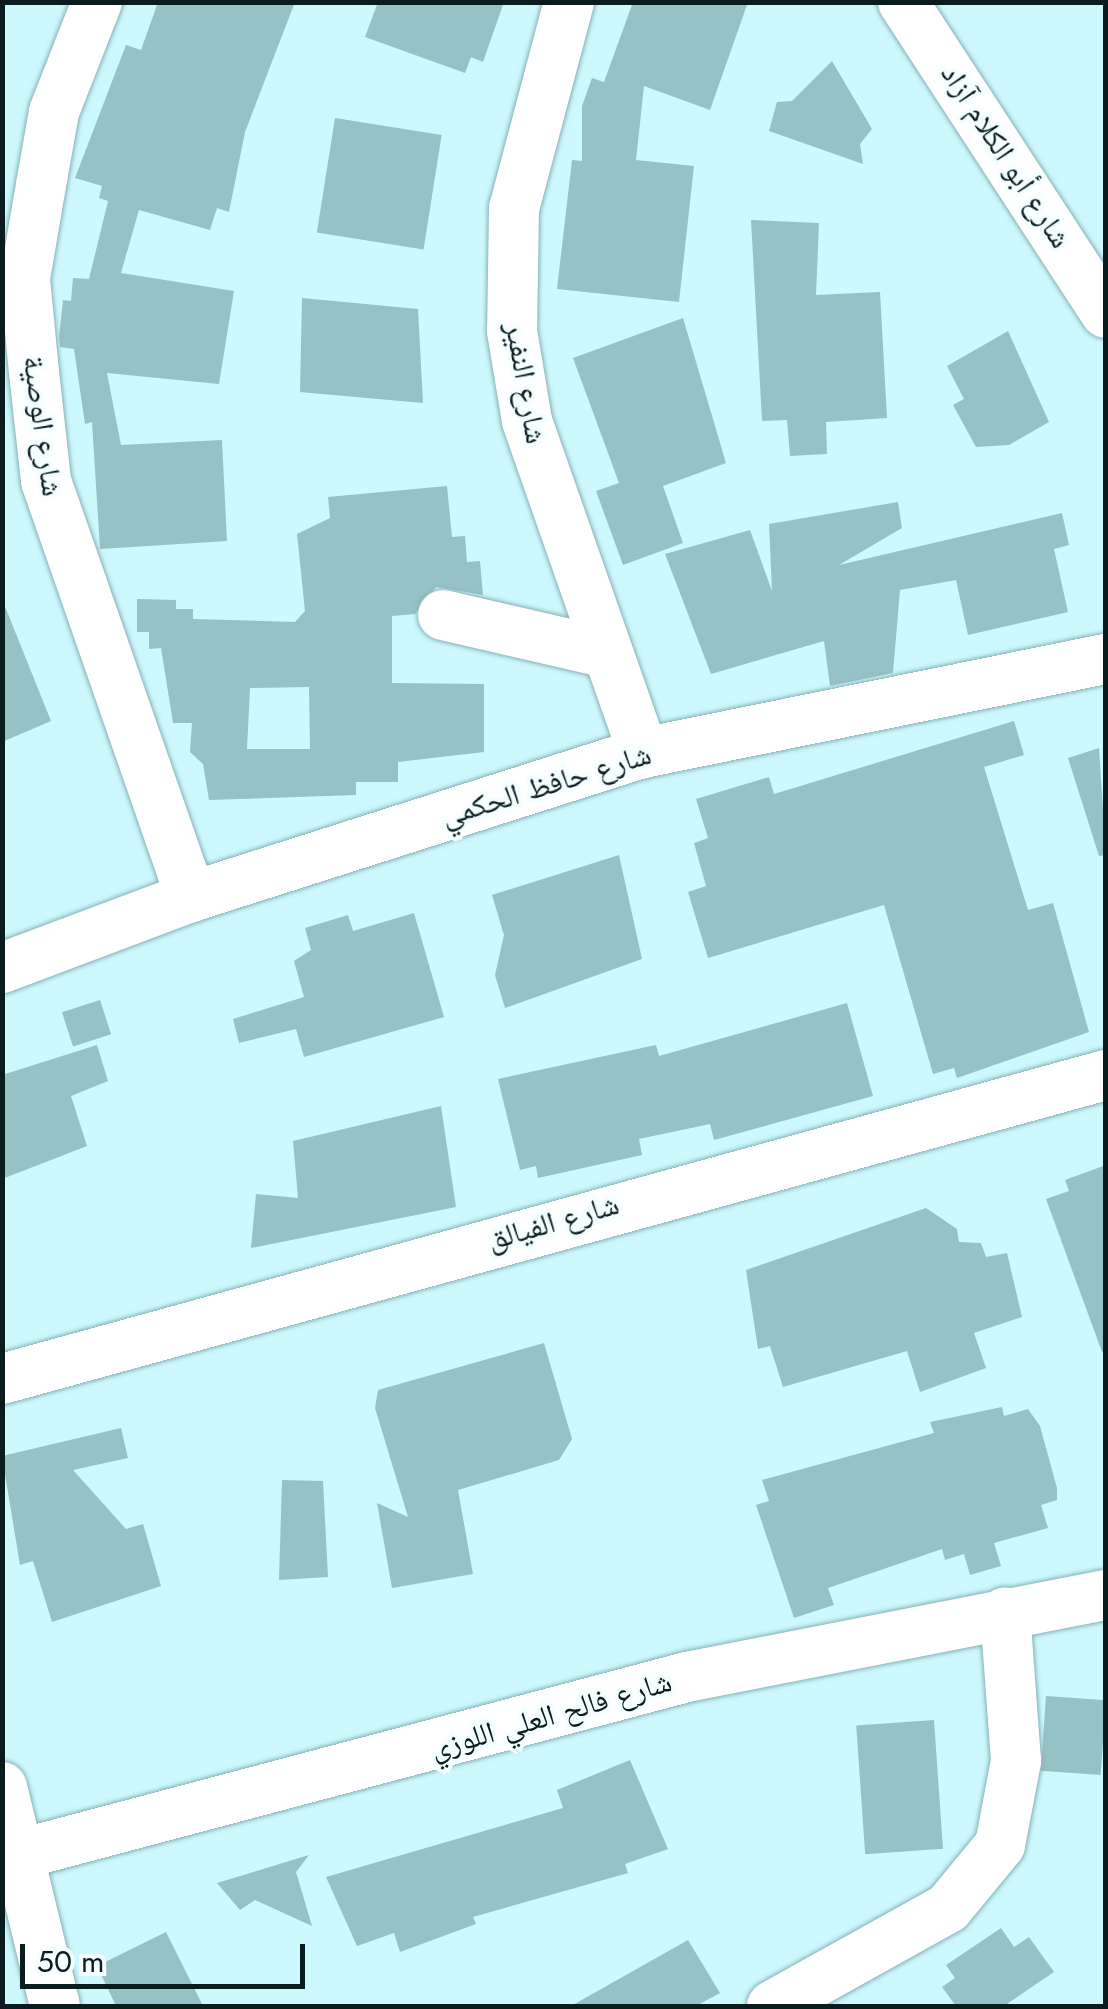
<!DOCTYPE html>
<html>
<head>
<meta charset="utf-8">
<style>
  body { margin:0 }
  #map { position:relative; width:1108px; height:2009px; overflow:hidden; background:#ccf8fe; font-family:Jost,"Noto Naskh Arabic",sans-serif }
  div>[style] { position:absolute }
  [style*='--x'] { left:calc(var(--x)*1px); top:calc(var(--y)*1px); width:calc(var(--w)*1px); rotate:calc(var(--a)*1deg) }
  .building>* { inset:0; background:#96c1c6; transform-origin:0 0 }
  .roads { filter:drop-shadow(0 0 2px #86b1b6) drop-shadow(0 0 2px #86b1b6) }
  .minor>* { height:50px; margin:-25px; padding:0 25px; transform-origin:25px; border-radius:25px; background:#fff }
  span { translate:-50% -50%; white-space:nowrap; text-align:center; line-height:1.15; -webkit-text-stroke:8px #f5feff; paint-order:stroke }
  .street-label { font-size:30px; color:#0b1c1e }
  .frame { position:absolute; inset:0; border:5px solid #0b1c1e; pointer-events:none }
  .scale { position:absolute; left:20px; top:1944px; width:285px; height:45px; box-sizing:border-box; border:5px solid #0b1c1e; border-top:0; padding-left:12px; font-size:30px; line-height:35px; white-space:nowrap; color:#0b1c1e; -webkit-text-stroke:8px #f5feff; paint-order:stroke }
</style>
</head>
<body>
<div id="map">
  <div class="building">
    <i style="clip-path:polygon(158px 2px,295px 2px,245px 132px,229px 212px,217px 208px,210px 230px,139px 210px,121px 273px,234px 291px,219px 384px,107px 373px,121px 445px,222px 440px,227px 541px,100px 549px,92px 422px,85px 424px,74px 349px,60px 347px,59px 337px,63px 300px,71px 301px,73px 278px,89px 279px,108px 201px,99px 198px,102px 186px,75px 178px,126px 45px,141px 50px)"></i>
    <i style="clip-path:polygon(378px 2px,504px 2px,483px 62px,471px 57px,465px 73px,365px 37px)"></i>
    <i style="clip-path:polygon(633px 2px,748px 2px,710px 110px,644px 86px,636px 160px,694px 166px,679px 302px,557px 289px,572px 160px,582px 161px,582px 106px,592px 78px,604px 82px)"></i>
    <i style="clip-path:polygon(832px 61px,872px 129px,860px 144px,863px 164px,769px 131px,777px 102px,792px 101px)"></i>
    <i style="left:335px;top:118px;width:108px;height:116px;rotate:9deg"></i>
    <i style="clip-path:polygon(751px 220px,819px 223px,816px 295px,880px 292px,887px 418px,826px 422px,827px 454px,790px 456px,787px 420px,762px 421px)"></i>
    <i style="clip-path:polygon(302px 298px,418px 309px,423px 403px,300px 392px)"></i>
    <i style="clip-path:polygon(683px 318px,726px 463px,663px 486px,683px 543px,623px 565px,596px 491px,619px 483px,573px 358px)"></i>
    <i style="clip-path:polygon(1008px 331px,1049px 422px,1009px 445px,976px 447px,953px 405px,964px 399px,947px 366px)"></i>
    <i style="clip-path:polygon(evenodd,447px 486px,452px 537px,465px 536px,467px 562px,480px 561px,483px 595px,436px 587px,415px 614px,392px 616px,392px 683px,484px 684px,484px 752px,398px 762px,398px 782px,356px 782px,356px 795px,209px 800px,203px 764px,190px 752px,192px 723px,173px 723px,161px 648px,149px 649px,149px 632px,137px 632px,137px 599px,176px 600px,176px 609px,193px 609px,193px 619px,295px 622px,305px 611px,297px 534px,330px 518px,328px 497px,447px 486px,309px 687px,310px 749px,247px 749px,250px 688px,309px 687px)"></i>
    <i style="clip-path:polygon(898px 502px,902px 528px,839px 565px,1062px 513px,1069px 545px,1054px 549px,1068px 612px,968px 635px,956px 580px,900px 590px,893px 673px,830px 686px,824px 641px,711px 674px,665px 554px,750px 530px,772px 591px,769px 524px)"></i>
    <i style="clip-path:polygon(4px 604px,51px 721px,2px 742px,2px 605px)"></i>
    <i style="clip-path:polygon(1014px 721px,1024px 755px,984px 767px,1028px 910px,1053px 903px,1089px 1032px,957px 1078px,954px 1068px,933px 1074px,884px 905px,708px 958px,688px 892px,706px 886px,694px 843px,708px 838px,696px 799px,769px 777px,774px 794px)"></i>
    <i style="clip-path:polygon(1099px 748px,1106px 855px,1099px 856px,1068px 758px)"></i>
    <i style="clip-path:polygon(619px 855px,642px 959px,505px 1008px,495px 975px,504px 935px,492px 895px)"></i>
    <i style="clip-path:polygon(414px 913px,444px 1017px,304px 1057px,296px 1029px,239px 1043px,233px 1019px,304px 997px,294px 961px,311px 950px,305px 928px,348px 915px,353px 931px)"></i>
    <i style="left:100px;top:1000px;width:36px;height:40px;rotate:72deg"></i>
    <i style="clip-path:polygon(847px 1003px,873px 1096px,714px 1140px,710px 1124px,639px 1139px,642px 1155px,538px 1178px,536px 1166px,520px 1170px,498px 1079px,656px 1045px,659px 1056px)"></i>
    <i style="clip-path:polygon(97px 1045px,108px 1081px,71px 1096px,87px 1146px,2px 1179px,2px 1075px)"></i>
    <i style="clip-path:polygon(441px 1106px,456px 1207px,251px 1248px,256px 1194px,298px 1198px,293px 1141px)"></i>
    <i style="clip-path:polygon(1106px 1165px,1106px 1351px,1102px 1352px,1046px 1199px,1069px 1191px,1065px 1180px)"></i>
    <i style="clip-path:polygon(926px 1208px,957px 1229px,959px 1242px,981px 1243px,986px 1257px,1007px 1253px,1022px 1317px,974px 1333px,986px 1368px,920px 1392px,907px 1351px,783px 1387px,770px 1346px,758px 1349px,746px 1270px)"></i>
    <i style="clip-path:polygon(544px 1343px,572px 1439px,559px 1460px,458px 1490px,473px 1574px,392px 1588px,377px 1503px,408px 1517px,375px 1408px,378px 1390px)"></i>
    <i style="clip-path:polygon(1002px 1407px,1004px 1416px,1028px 1409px,1040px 1426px,1057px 1488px,1057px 1500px,1041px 1505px,1048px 1528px,994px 1543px,1001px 1566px,970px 1575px,964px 1554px,945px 1560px,942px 1549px,828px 1588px,834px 1605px,794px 1618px,756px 1505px,769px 1501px,762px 1480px,934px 1433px,930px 1422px)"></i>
    <i style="clip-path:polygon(121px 1428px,128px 1458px,73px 1470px,126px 1529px,143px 1524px,161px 1586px,52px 1622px,33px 1561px,20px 1565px,2px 1456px)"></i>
    <i style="clip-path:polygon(282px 1480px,323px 1481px,328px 1577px,279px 1580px)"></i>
    <i style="left:1046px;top:1696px;width:60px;height:75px;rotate:4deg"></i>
    <i style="left:934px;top:1720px;width:129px;height:78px;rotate:86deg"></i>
    <i style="clip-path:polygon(630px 1760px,668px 1849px,625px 1864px,628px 1873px,473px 1917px,476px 1924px,400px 1952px,394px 1933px,357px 1946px,326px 1877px,563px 1808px,557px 1790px)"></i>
    <i style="clip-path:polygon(309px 1855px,296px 1872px,312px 1926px,255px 1900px,240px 1910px,217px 1883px)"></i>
    <i style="clip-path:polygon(1001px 1928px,1014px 1947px,1029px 1937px,1054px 1972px,1004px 2006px,956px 2006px,942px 1987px,955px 1978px,946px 1965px)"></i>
    <i style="clip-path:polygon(166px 1932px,203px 2006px,116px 2006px,97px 1966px)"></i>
    <i style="clip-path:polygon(688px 1940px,720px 1993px,696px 2006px,571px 2006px)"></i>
  </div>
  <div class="roads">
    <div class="minor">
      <i style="--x:97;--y:2;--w:118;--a:111.4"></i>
      <i style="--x:54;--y:112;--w:74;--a:100.1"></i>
      <i style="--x:41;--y:185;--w:95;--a:99.7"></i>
      <i style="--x:25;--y:279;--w:93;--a:84.5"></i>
      <i style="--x:34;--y:372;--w:110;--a:83.7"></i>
      <i style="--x:46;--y:481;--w:441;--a:70.8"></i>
      <i style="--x:569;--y:2;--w:213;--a:104.9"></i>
      <i style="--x:514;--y:208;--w:123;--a:90.9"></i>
      <i style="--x:512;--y:331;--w:91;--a:80.5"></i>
      <i style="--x:527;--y:421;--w:352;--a:70.7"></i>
      <i style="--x:903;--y:2;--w:371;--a:56.9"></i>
      <i style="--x:443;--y:615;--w:169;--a:13"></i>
      <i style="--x:2;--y:968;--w:202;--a:-20.6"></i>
      <i style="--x:191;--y:897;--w:474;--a:-17.7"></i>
      <i style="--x:643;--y:753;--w:472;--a:-11.5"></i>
      <i style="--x:2;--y:1379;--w:1145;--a:-15.4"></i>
      <i style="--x:2;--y:1787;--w:225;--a:76.4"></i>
      <i style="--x:2;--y:1859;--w:709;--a:-14.88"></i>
      <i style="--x:687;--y:1677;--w:427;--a:-11.1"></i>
      <i style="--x:772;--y:2006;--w:201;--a:-29.1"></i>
      <i style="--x:948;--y:1908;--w:82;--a:-50.5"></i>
      <i style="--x:1000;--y:1845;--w:86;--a:-79.2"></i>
      <i style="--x:1016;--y:1761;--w:149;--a:-94.2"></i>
    </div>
  </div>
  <div class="street-label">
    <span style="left:1006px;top:156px;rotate:57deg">شارع أبو الكلام آزاد</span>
    <span style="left:526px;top:383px;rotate:80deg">شارع النفير</span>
    <span style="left:43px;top:426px;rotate:82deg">شارع الوصية</span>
    <span style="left:546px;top:785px;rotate:-17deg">شارع حافظ الحكمي</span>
    <span style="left:553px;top:1222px;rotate:-16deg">شارع الفيالق</span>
    <span style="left:551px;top:1715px;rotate:-16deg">شارع فالح العلي اللوزي</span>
  </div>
  <div class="frame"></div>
  <div class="scale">50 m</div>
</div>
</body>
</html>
